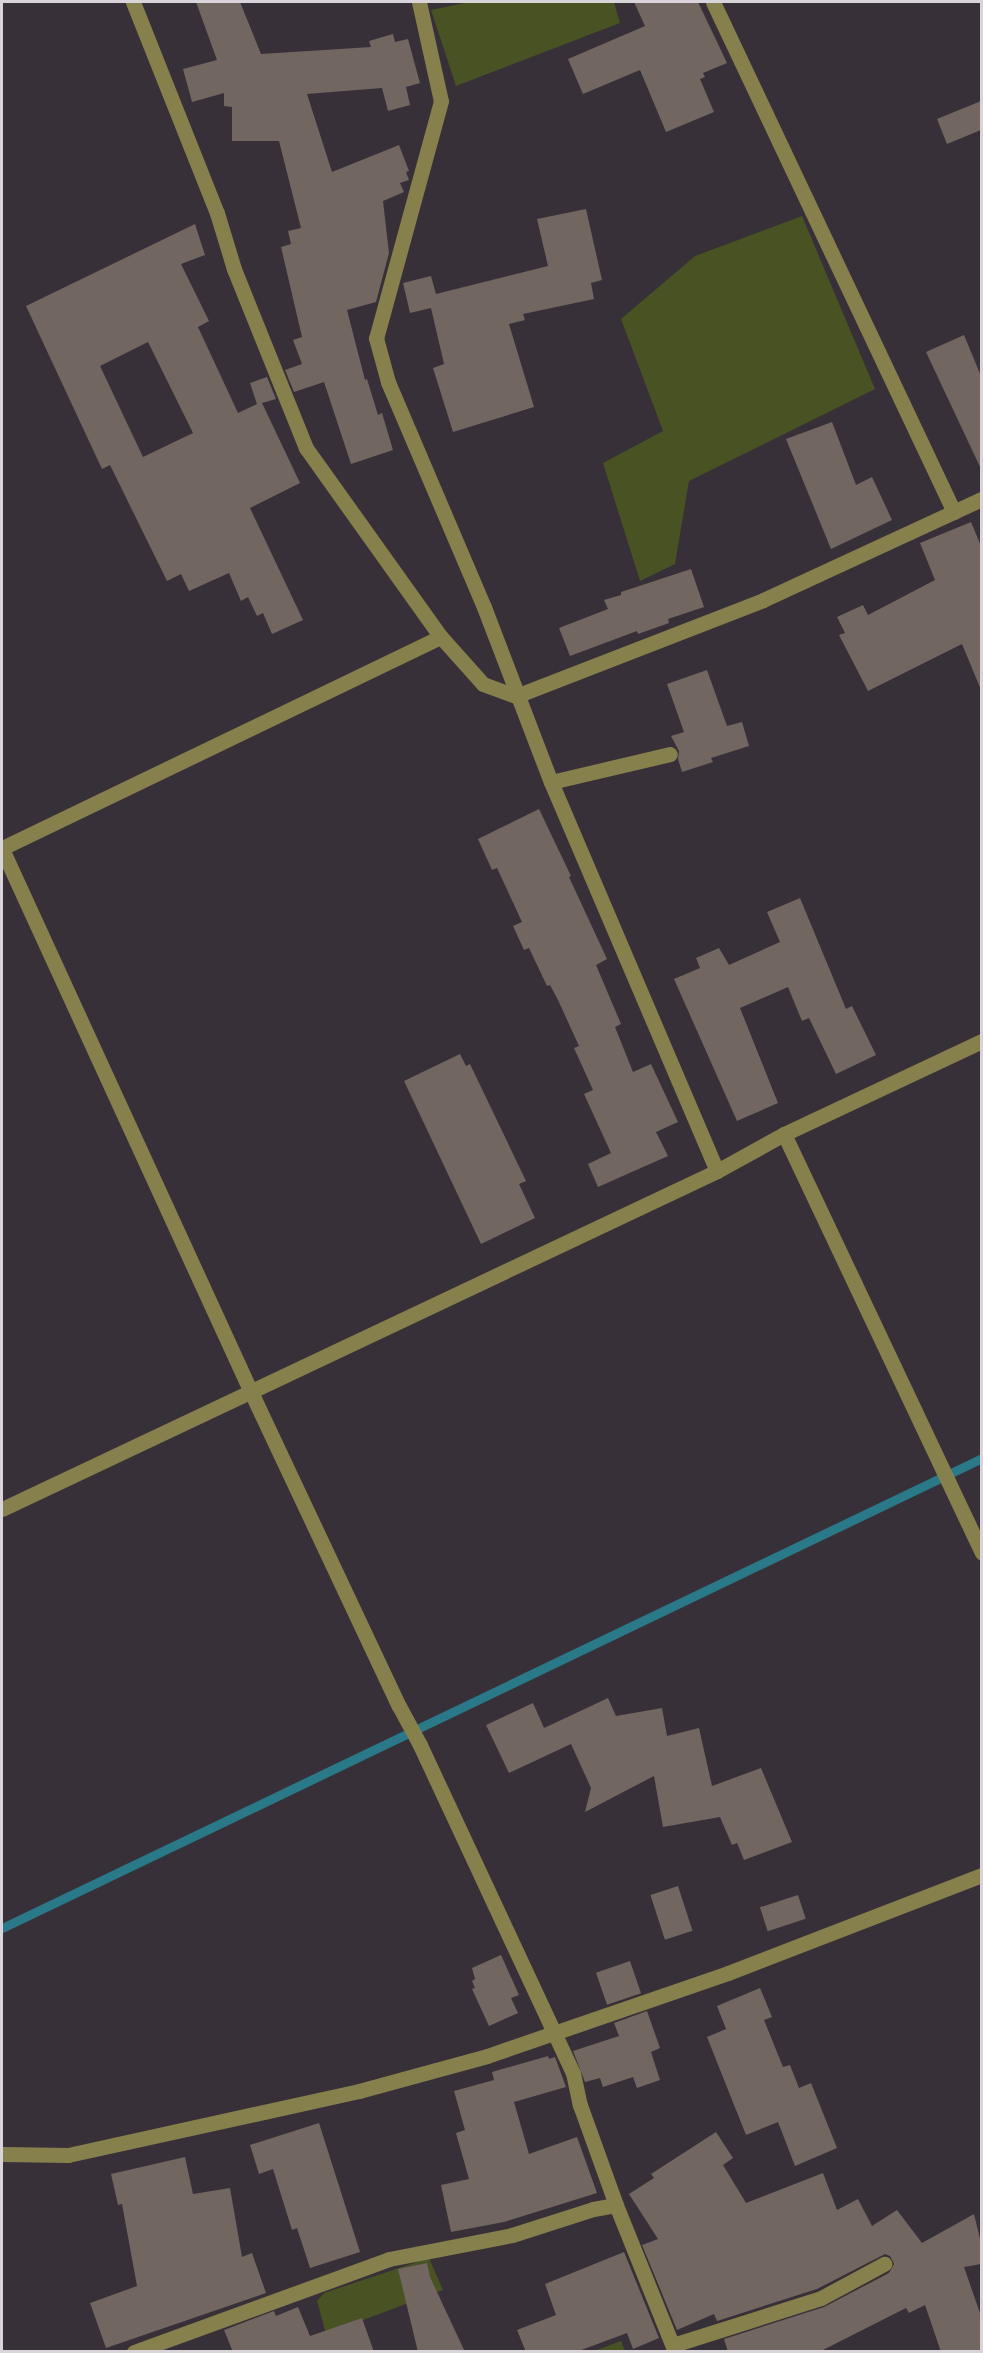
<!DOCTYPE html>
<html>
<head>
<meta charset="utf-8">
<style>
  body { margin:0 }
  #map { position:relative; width:983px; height:2353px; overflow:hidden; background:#373038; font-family:Figtree,sans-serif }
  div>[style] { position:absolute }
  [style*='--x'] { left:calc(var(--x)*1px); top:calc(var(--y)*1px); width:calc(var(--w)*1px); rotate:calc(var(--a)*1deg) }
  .green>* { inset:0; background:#485222 }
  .stream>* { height:9px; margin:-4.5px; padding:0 4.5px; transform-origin:4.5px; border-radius:4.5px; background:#2a7988 }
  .building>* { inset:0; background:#716660; transform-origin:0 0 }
  .minor>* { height:15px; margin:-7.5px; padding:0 7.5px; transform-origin:7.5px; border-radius:7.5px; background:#86804d }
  span { translate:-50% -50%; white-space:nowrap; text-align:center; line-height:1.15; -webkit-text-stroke:4.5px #1d191d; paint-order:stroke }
  .frame { position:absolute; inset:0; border:3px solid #d9d4d9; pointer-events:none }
</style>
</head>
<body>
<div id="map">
  <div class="green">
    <i style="clip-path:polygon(469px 2px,614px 2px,620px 23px,456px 86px,431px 10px)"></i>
    <i style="clip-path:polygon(802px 216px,875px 389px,689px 481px,675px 564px,640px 581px,603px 463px,663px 431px,621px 319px,695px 256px)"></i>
    <i style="clip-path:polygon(429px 2258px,443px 2290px,326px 2334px,317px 2301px,324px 2293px)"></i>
    <i style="clip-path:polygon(621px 2341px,625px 2351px,594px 2351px)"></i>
  </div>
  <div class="stream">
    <i style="--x:2;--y:1928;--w:1087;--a:-25.62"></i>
  </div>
  <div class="building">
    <i style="clip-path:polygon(196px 2px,240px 2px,261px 54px,371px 47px,369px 41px,393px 34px,395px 42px,408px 39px,420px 83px,406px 87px,410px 105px,388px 111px,382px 88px,307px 94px,332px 172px,399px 145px,409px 171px,406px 172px,409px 180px,400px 183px,404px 192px,383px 201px,389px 253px,376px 302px,347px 310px,365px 380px,367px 379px,378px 415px,382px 413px,393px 450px,351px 464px,324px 382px,294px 392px,285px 370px,302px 364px,293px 340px,302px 337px,281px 247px,291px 244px,288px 231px,301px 228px,279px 141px,232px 141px,232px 107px,224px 106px,224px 93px,192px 102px,183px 69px,217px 60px)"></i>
    <i style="clip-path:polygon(634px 2px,698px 2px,727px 63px,703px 73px,705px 77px,700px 79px,714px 112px,666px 132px,640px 70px,583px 94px,568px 59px,645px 26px)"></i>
    <i style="clip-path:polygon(981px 101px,981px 130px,947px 144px,937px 119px)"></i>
    <i style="clip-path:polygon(586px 209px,602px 280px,591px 283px,594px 299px,523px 314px,525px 320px,509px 324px,534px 407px,453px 432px,433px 368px,444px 364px,431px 308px,410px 313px,403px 283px,431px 276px,436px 294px,548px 266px,537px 219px)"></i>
    <i style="clip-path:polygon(evenodd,195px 224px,205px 255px,181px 264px,209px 321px,198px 327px,238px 413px,257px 404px,250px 383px,267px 377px,276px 399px,262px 403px,300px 483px,250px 508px,303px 620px,272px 634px,263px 613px,257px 616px,248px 597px,241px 601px,229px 573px,189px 591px,181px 574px,167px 581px,110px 465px,102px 469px,26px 306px,195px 224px,148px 342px,193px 433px,143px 457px,100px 366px,148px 342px)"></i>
    <i style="clip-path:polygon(964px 335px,981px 376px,981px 469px,926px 352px)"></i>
    <i style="clip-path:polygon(832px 422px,856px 485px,872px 477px,892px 520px,831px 549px,786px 439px)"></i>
    <i style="clip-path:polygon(971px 522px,981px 546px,981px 690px,962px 644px,868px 691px,839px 635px,845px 633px,837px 617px,863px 605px,868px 615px,935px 580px,920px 543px)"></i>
    <i style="clip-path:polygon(691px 569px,704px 607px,668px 619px,669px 623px,638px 634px,637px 631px,570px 656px,559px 628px,608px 609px,604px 600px,621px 595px,621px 592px)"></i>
    <i style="clip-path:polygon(707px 670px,727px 726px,742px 722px,749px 746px,711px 758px,713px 762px,682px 772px,678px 759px,679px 751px,671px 736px,684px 732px,667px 684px)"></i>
    <i style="clip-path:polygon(539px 809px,571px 876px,569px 877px,607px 959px,596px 965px,621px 1024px,615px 1027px,633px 1072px,651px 1064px,678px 1122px,656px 1132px,668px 1156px,598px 1187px,588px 1164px,611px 1153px,584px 1094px,593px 1090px,574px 1048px,579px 1046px,558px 1000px,550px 985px,547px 986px,529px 948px,524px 950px,513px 926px,522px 922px,497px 868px,492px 870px,478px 839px)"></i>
    <i style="clip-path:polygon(800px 898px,846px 1009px,852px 1006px,876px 1055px,836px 1074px,809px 1018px,802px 1021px,788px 987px,740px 1008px,778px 1103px,737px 1121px,674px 979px,700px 968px,696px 958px,719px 948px,729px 965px,780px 942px,767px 912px)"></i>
    <i style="clip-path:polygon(460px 1054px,466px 1066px,470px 1064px,526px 1181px,519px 1184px,535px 1218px,481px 1244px,404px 1081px)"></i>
    <i style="clip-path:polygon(608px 1698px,616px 1716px,662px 1708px,667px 1736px,699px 1728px,712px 1786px,761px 1768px,792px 1842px,744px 1860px,737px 1843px,732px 1845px,720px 1817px,663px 1827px,654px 1776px,585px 1812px,591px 1788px,571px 1744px,509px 1773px,486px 1725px,533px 1703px,544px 1728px)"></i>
    <i style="left:678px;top:1886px;width:47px;height:29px;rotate:72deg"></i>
    <i style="left:798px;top:1895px;width:25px;height:40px;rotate:72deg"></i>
    <i style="clip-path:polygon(501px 1955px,519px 1995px,511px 1998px,518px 2013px,489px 2026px,472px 1989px,475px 1988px,472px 1981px,475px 1979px,472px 1968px)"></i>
    <i style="left:630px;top:1961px;width:34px;height:36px;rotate:71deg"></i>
    <i style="clip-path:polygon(760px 1988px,772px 2017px,764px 2020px,783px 2067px,790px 2065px,799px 2088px,811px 2083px,837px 2148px,795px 2166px,778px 2122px,746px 2135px,707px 2037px,726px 2029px,717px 2006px)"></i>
    <i style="clip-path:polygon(647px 2011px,660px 2048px,651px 2052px,660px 2080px,637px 2088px,633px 2077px,603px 2087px,600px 2078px,585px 2082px,573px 2051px,619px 2036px,614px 2023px)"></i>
    <i style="clip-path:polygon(548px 2056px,549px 2059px,555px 2057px,566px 2087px,514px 2102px,529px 2154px,577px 2137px,597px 2193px,504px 2222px,451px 2232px,441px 2185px,469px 2179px,456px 2133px,465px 2130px,454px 2091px,494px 2080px,492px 2072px)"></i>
    <i style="clip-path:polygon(319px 2123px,360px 2252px,310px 2268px,297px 2228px,292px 2230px,273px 2169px,259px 2174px,250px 2145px)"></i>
    <i style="clip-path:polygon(716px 2132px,733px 2158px,723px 2165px,746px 2203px,823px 2173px,837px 2210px,858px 2199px,872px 2226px,897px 2210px,922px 2243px,974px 2214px,981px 2243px,981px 2264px,964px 2267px,981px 2316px,981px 2352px,941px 2352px,925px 2305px,909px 2313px,906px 2308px,819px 2352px,728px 2352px,724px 2339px,824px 2307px,889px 2273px,894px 2264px,890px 2256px,885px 2254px,817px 2289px,717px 2321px,714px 2314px,677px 2330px,642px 2245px,658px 2239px,629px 2194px,654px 2178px,651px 2174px)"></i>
    <i style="clip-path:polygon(185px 2157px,193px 2194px,230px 2188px,242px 2257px,252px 2253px,266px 2293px,106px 2348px,90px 2303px,137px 2286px,122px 2204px,118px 2205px,111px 2174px)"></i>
    <i style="clip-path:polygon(624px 2252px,659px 2338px,633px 2349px,627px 2333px,576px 2352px,526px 2352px,517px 2330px,556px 2315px,545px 2284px)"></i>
    <i style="clip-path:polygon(427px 2263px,430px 2277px,465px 2352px,418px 2352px,398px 2269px)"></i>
    <i style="clip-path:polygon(298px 2307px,310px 2336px,362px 2318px,374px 2352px,233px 2352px,224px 2330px,274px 2311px,276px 2316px)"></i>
  </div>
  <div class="minor">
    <i style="--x:133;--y:2;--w:227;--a:68.3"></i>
    <i style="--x:217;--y:213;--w:59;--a:73.1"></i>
    <i style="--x:234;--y:269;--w:193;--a:68.1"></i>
    <i style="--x:306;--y:448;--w:232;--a:54.5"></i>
    <i style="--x:441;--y:637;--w:63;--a:48.2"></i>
    <i style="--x:483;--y:684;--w:35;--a:20"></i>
    <i style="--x:516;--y:696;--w:265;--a:-21.2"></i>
    <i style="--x:763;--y:600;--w:241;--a:-24.8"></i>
    <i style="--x:419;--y:2;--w:101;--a:77.5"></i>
    <i style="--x:441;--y:101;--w:246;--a:105.3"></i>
    <i style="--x:376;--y:338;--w:46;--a:74.7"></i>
    <i style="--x:388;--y:382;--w:245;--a:66.9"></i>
    <i style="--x:484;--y:607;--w:187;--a:69.1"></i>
    <i style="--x:551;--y:782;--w:423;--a:66.9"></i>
    <i style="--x:713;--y:2;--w:564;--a:64.71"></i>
    <i style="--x:551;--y:782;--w:122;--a:-13.2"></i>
    <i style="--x:2;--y:848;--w:487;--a:-25.7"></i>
    <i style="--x:2;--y:849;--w:597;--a:65.37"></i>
    <i style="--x:251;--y:1392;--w:347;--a:64.8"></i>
    <i style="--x:399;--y:1706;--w:44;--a:61.7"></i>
    <i style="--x:420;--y:1745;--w:362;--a:65"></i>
    <i style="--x:573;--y:2073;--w:33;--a:78"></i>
    <i style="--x:580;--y:2105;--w:106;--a:70.2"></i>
    <i style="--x:616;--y:2205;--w:158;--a:68.1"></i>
    <i style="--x:784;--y:1134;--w:463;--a:64.7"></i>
    <i style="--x:2;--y:1509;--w:791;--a:-25.3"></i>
    <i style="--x:717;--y:1171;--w:77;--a:-28.9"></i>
    <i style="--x:784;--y:1134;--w:219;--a:-25.2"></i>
    <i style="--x:2;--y:2154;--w:66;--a:0.9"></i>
    <i style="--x:68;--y:2155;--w:298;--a:-12.4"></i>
    <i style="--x:359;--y:2091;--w:133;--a:-15.3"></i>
    <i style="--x:487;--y:2056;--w:255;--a:-19"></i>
    <i style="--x:728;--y:1973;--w:272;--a:-21.1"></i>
    <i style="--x:673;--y:2345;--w:155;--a:-17.6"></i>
    <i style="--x:821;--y:2298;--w:72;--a:-28.4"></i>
    <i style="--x:134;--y:2352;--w:271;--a:-20"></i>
    <i style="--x:389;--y:2259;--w:125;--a:-11"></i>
    <i style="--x:512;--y:2235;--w:85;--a:-17.8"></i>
    <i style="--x:593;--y:2209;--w:23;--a:-10"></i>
  </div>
  <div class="frame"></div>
</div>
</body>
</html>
